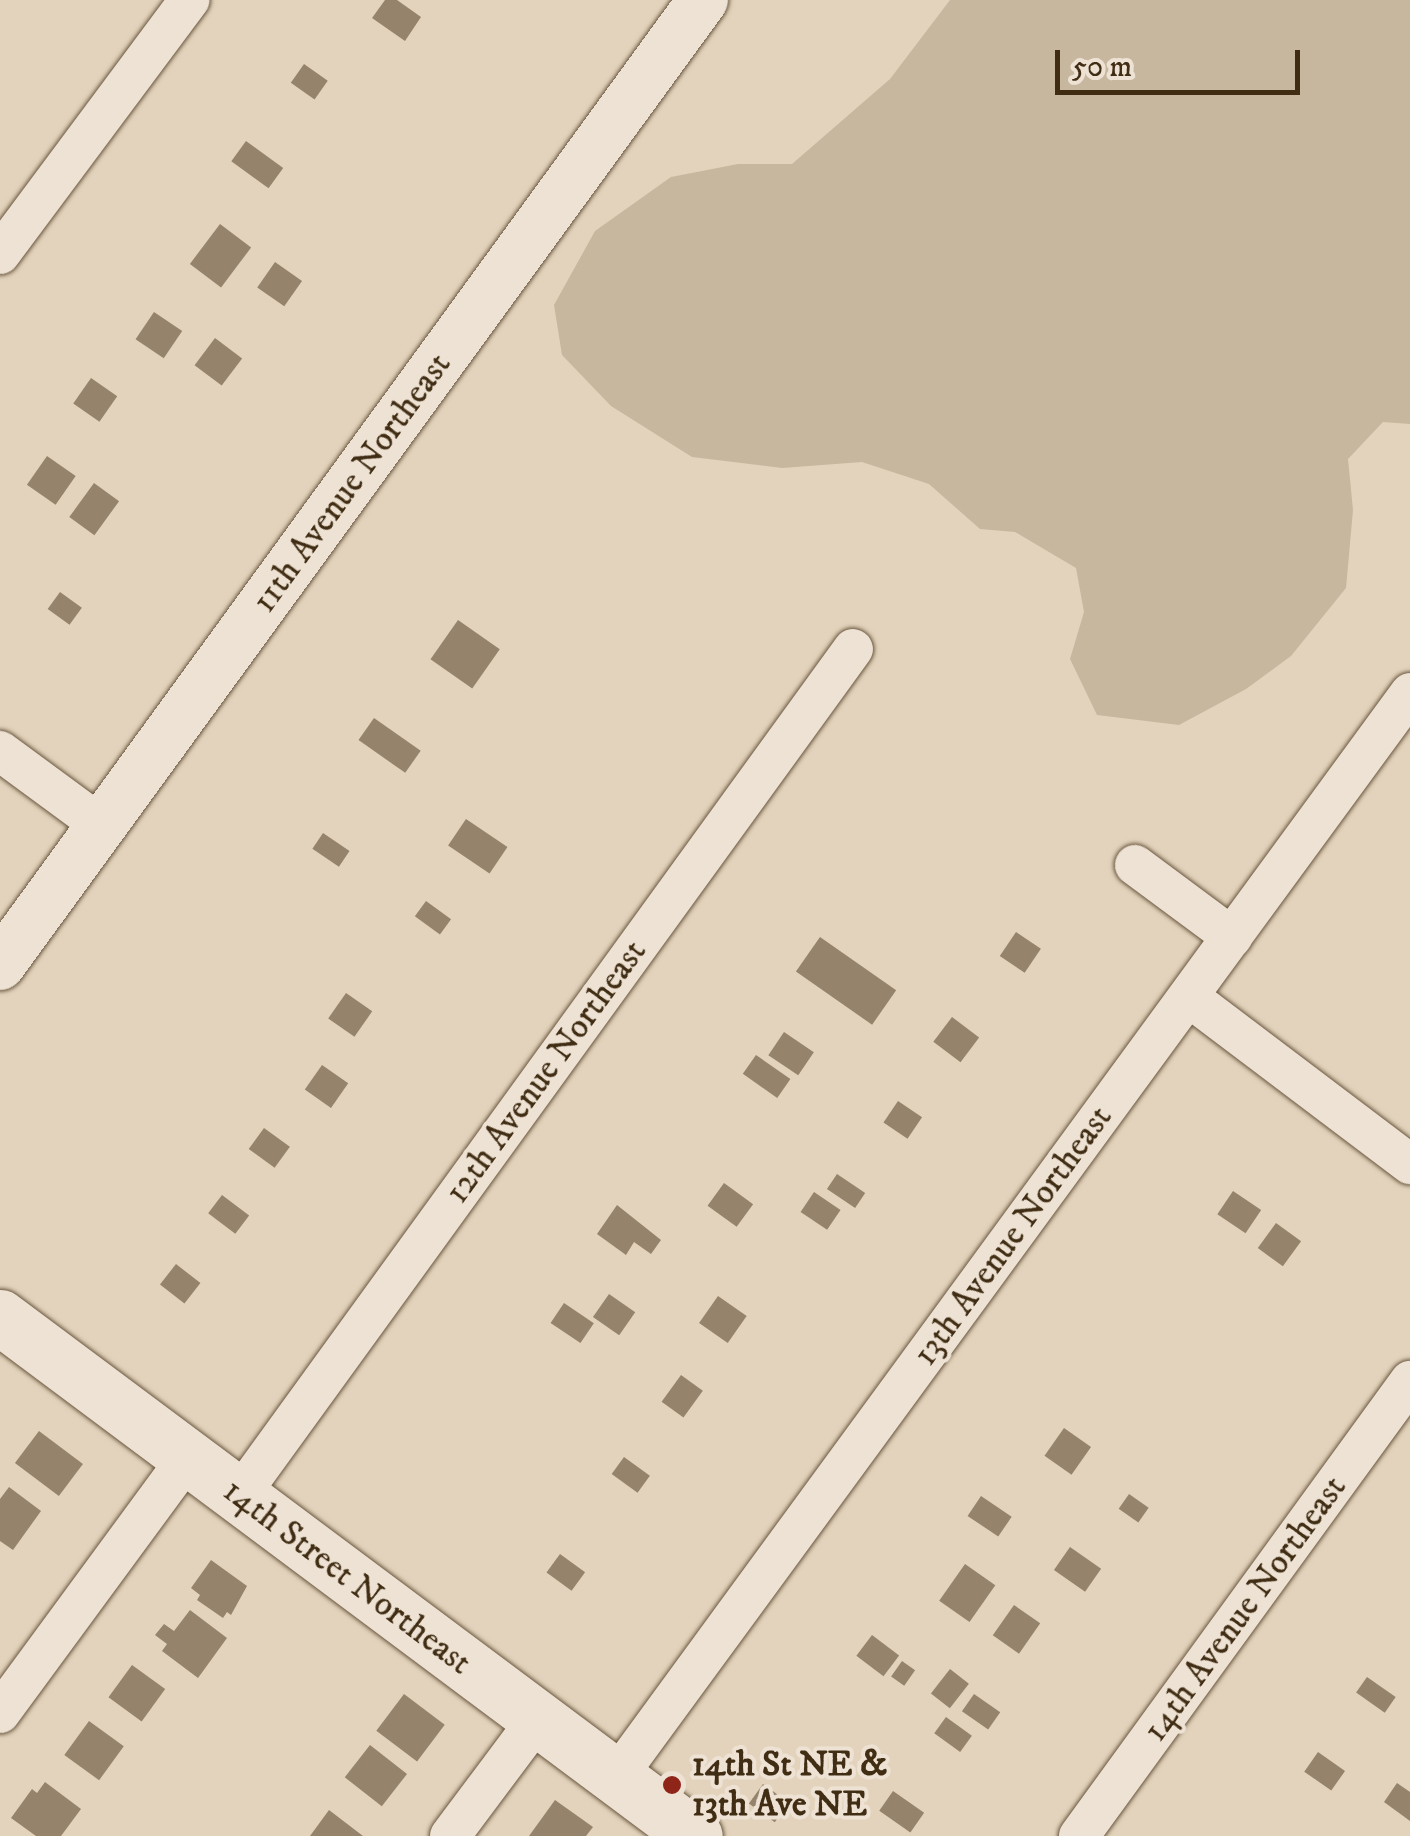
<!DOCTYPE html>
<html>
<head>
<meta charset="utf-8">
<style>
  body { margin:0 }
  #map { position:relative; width:1410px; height:1836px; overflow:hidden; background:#e3d3bc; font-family:"IM FELL DW Pica",serif }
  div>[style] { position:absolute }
  .green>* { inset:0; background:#c7b79f }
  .building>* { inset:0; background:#95836b; transform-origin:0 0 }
  .roads { filter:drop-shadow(0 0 2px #69563e) drop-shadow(0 0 2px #69563e) }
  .minor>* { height:40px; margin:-20px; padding:0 20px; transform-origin:20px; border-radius:20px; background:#ede2d3 }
  .tertiary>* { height:50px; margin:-25px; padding:0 25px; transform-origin:25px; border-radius:25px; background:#ede2d3 }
  .secondary>* { height:55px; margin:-27.5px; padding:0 27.5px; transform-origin:27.5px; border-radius:27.5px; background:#ede2d3 }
  .dots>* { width:28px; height:28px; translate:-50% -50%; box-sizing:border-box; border:5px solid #ede2d3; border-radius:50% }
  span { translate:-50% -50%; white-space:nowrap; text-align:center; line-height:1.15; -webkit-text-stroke:8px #ede2d3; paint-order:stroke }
  .street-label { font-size:35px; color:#402d14 }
  .poi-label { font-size:35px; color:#402d14; font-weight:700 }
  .left { translate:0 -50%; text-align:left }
  .scale { position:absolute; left:1055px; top:50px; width:245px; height:45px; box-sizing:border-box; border:5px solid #402d14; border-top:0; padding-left:12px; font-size:30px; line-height:35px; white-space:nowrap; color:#402d14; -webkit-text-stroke:8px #ede2d3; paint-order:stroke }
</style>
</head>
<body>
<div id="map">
  <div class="green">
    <i style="clip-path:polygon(950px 0,1410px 0,1410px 424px,1383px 422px,1348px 459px,1353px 510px,1346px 588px,1291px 656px,1246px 689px,1179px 725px,1097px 715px,1070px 659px,1084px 612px,1076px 568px,1015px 532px,980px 529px,929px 484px,862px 462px,782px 468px,692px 457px,611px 406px,562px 355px,554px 305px,595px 231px,671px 177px,738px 164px,792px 164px,890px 79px)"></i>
  </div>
  <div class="building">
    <i style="clip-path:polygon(385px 0,397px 0,421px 17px,405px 41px,372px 18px)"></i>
    <i style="left:304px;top:64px;width:29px;height:23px;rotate:35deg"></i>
    <i style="left:246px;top:141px;width:46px;height:25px;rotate:36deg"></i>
    <i style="left:220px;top:224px;width:39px;height:50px;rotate:37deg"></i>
    <i style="left:275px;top:262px;width:33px;height:31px;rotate:35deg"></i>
    <i style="left:154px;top:312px;width:34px;height:33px;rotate:34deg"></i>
    <i style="left:215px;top:338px;width:34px;height:34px;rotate:37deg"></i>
    <i style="left:91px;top:378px;width:32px;height:31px;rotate:35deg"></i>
    <i style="left:47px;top:456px;width:35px;height:35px;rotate:35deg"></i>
    <i style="left:94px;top:483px;width:31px;height:42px;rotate:36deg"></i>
    <i style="left:60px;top:592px;width:27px;height:21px;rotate:36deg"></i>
    <i style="left:458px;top:620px;width:51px;height:48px;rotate:35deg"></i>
    <i style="left:374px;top:718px;width:57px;height:27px;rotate:35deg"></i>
    <i style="left:466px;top:819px;width:50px;height:32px;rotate:34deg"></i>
    <i style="left:323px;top:833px;width:32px;height:19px;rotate:34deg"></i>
    <i style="left:426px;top:901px;width:31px;height:19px;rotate:36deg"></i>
    <i style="left:1016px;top:932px;width:30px;height:29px;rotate:34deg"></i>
    <i style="left:820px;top:937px;width:93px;height:42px;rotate:35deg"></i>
    <i style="left:346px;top:993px;width:32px;height:31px;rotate:35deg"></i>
    <i style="left:952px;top:1017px;width:34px;height:31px;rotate:37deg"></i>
    <i style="left:784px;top:1032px;width:36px;height:28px;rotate:34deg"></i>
    <i style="left:756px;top:1055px;width:42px;height:23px;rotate:35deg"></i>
    <i style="left:322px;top:1065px;width:32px;height:30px;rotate:35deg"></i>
    <i style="left:898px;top:1101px;width:29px;height:26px;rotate:34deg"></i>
    <i style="left:264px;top:1128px;width:32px;height:26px;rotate:36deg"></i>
    <i style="left:837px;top:1174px;width:34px;height:18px;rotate:34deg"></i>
    <i style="left:724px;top:1183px;width:36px;height:28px;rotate:36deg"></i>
    <i style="left:1233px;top:1191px;width:34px;height:28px;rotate:34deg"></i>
    <i style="left:814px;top:1192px;width:32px;height:24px;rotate:34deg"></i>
    <i style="left:222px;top:1195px;width:34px;height:23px;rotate:37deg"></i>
    <i style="clip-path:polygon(617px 1205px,661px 1240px,651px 1254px,634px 1242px,626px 1255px,597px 1234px)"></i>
    <i style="left:1276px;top:1223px;width:31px;height:31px;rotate:36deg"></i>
    <i style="left:176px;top:1264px;width:31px;height:26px;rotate:38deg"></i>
    <i style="left:609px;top:1294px;width:32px;height:28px;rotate:35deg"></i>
    <i style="left:718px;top:1296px;width:35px;height:33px;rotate:35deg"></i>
    <i style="left:564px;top:1303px;width:36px;height:24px;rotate:34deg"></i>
    <i style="left:681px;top:1375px;width:27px;height:33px;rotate:36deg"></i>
    <i style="left:1064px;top:1428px;width:33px;height:34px;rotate:35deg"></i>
    <i style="left:39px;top:1431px;width:55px;height:40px;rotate:37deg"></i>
    <i style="left:624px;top:1457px;width:32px;height:21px;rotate:36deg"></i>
    <i style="clip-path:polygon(9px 1487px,41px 1511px,13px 1550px,0 1541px,0 1499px)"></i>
    <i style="left:1129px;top:1494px;width:24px;height:18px;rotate:35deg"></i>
    <i style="left:981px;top:1496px;width:37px;height:24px;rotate:34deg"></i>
    <i style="left:1070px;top:1547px;width:38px;height:28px;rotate:35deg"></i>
    <i style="left:560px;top:1554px;width:31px;height:23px;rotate:36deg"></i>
    <i style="clip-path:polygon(211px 1560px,247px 1586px,231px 1615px,227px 1612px,223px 1618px,197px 1600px,200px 1595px,191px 1588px)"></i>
    <i style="left:965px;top:1564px;width:37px;height:45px;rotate:35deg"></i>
    <i style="left:1014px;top:1605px;width:32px;height:37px;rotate:35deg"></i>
    <i style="clip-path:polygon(190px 1610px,227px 1638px,198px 1678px,162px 1651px,167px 1644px,155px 1635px,164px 1624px,174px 1631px)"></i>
    <i style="left:872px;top:1635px;width:34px;height:26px;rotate:37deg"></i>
    <i style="left:902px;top:1661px;width:16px;height:19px;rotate:35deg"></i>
    <i style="left:132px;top:1665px;width:41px;height:40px;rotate:36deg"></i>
    <i style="left:950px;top:1669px;width:24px;height:31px;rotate:38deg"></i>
    <i style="left:1367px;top:1677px;width:35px;height:19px;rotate:35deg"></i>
    <i style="left:404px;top:1694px;width:51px;height:46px;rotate:37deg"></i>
    <i style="left:974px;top:1694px;width:32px;height:21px;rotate:35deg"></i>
    <i style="left:946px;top:1717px;width:32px;height:20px;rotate:36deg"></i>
    <i style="left:89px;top:1721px;width:43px;height:42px;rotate:36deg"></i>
    <i style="left:370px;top:1745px;width:47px;height:41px;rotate:38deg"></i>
    <i style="left:1318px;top:1752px;width:33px;height:24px;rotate:35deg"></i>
    <i style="clip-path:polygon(45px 1782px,81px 1809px,61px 1836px,36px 1836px,11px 1818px,32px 1789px,37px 1793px)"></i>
    <i style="clip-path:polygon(1397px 1783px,1410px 1792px,1410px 1821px,1384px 1802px)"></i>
    <i style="left:763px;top:1784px;width:32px;height:24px;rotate:36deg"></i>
    <i style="left:893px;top:1791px;width:38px;height:24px;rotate:35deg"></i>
    <i style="clip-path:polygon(555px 1800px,593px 1827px,586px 1836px,529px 1836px)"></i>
    <i style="clip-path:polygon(329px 1810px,363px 1836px,310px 1836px)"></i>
  </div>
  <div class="roads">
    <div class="minor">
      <i style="left:0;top:254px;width:317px;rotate:-53.3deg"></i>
      <i style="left:0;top:751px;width:127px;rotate:36.3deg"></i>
      <i style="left:1135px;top:865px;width:121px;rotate:36.6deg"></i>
      <i style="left:1189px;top:997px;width:277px;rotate:37.1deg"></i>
      <i style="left:239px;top:1496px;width:1046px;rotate:-54.06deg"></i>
      <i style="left:0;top:1713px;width:318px;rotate:-53.7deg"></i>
      <i style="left:615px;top:1779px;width:1346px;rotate:-53.79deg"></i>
      <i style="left:450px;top:1836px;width:144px;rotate:-53.2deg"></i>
      <i style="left:1079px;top:1836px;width:563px;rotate:-53.97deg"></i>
    </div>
    <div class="tertiary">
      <i style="left:0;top:965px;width:1194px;rotate:-53.93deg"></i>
    </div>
    <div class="secondary">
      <i style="left:0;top:1317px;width:867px;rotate:36.75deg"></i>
    </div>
  </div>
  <div class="dots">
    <i style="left:672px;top:1785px;background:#8f2418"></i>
  </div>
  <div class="street-label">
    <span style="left:352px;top:483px;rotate:-54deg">11th Avenue Northeast</span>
    <span style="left:546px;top:1072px;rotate:-54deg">12th Avenue Northeast</span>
    <span style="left:1013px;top:1236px;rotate:-54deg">13th Avenue Northeast</span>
    <span style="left:347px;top:1577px;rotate:37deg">14th Street Northeast</span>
    <span style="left:1245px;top:1609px;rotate:-54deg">14th Avenue Northeast</span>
  </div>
  <div class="poi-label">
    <span class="left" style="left:692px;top:1785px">14th St NE &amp;<br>13th Ave NE</span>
  </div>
  <div class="scale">50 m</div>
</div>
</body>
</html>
